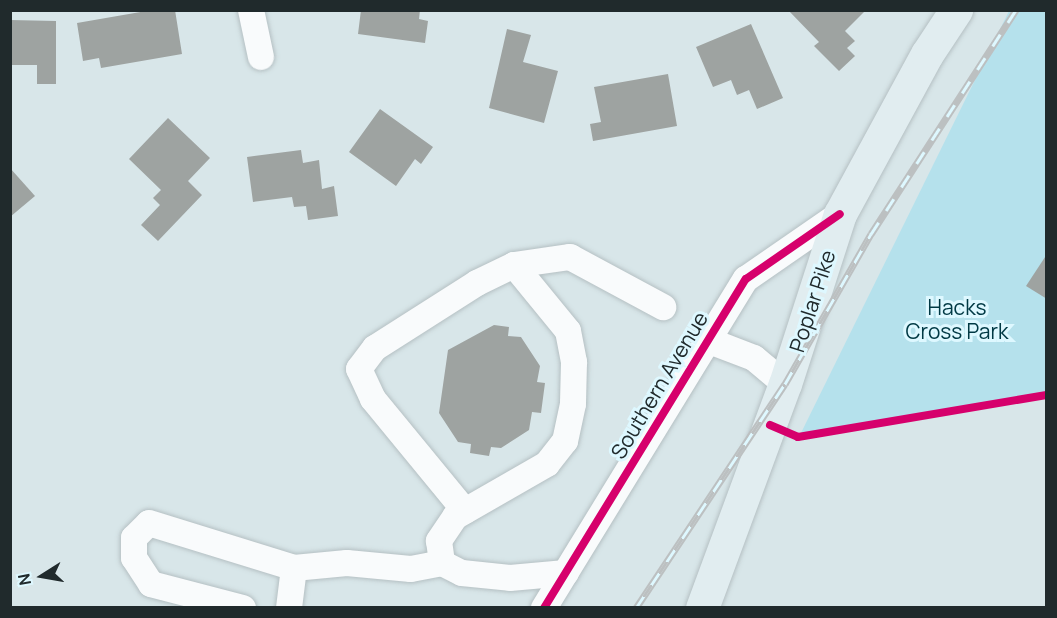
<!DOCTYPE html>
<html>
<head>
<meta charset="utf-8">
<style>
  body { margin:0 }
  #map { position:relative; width:1057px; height:618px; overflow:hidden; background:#d8e6e9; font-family:Manrope,sans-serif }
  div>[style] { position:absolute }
  .green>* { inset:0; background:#b5e1ec }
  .building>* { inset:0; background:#9ea3a1 }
  .roads { filter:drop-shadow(0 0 2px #b5c0c3) drop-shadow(0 0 2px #b5c0c3) }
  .minor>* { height:26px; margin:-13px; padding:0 13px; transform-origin:13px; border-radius:13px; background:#f9fbfc }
  .major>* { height:33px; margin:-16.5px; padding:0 16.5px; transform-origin:16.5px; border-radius:16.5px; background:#e1edf0 }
  .rail>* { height:7px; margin-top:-3.5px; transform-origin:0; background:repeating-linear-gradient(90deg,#def8ff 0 14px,#bcc0c1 0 28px); box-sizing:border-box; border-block:2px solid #bcc0c1 }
  .cycleway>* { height:8px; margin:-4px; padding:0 4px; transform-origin:4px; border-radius:4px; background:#d6006c }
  span { translate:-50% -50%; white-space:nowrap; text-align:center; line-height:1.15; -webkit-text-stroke:6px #def8ff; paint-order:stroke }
  .street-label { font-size:21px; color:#202a2c }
  .park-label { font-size:21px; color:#003944 }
  .frame { position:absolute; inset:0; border:12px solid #202a2c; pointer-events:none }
  .north { position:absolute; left:12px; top:546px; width:60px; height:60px; -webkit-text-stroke:4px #def8ff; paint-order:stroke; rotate:259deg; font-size:16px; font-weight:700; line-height:24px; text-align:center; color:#202a2c }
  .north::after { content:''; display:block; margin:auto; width:21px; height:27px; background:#202a2c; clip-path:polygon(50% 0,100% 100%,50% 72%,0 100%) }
</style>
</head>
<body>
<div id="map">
  <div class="green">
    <i style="clip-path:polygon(1009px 11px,1046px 11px,1046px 396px,799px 437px)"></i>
  </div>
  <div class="building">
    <i style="clip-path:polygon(152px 10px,175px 10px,182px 54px,101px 68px,99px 58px,83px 61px,77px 23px)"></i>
    <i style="clip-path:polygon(361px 10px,420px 10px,419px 19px,428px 21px,425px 43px,358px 34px)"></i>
    <i style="clip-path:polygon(788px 10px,866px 10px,845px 31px,855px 41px,847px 48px,855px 56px,839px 71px,814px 46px,819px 42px)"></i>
    <i style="clip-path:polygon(10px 20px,56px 21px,56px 84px,37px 84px,37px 65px,10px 65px)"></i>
    <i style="clip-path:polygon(751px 24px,783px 98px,757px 109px,749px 90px,737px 95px,731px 80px,713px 87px,696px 47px)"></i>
    <i style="clip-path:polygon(507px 29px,531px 35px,523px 62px,558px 71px,544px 123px,489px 108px)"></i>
    <i style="clip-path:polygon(668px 74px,677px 126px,593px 141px,590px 124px,601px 122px,594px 87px)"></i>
    <i style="clip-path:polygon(380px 109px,433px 147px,421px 164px,415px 159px,396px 186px,349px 152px)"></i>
    <i style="clip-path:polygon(168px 118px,210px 158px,188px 181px,202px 195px,158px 241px,141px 225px,160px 205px,153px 198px,161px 190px,129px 159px)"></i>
    <i style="clip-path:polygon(301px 150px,303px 163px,319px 160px,322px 189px,334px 186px,338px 216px,308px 220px,306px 206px,294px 207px,292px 197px,253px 202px,247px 157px)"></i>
    <i style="clip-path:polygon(10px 168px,35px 196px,10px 217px)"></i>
    <i style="clip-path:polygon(1047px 254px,1047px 299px,1026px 286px)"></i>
    <i style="clip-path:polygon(494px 325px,509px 327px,508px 336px,521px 337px,540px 366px,537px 382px,545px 383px,541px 413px,532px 412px,529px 430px,501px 448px,491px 447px,489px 456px,470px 453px,471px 444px,458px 442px,439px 413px,448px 350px)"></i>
  </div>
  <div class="roads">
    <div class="minor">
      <i style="left:251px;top:10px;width:48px;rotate:78deg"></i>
      <i style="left:514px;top:265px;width:57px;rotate:-8.1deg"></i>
      <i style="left:570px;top:257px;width:106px;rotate:28.3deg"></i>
      <i style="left:707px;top:340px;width:50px;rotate:21deg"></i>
      <i style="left:754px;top:358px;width:40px;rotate:40deg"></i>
      <i style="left:465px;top:511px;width:145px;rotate:-129.4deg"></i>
      <i style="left:373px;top:399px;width:33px;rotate:-115deg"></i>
      <i style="left:359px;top:369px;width:26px;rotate:-53deg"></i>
      <i style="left:375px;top:348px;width:121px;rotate:-32.5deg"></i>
      <i style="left:477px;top:283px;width:41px;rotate:-25.9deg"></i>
      <i style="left:514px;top:265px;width:85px;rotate:50.7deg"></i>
      <i style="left:568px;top:331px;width:32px;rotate:79deg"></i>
      <i style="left:574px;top:362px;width:42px;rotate:91.4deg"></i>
      <i style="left:573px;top:404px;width:38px;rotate:102deg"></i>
      <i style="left:565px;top:441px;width:29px;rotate:128deg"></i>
      <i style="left:547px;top:464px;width:106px;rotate:150.1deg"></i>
      <i style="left:455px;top:517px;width:29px;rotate:124deg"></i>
      <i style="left:439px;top:541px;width:22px;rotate:82deg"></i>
      <i style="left:442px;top:563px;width:22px;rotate:27deg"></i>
      <i style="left:462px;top:573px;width:48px;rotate:5.9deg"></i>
      <i style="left:510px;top:578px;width:56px;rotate:-5.1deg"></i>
      <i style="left:243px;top:608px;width:95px;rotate:-165.4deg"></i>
      <i style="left:151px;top:584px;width:31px;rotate:-123deg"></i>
      <i style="left:134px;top:558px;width:20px;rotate:-90deg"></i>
      <i style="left:134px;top:538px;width:21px;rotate:-45deg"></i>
      <i style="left:149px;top:523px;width:152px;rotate:17.2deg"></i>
      <i style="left:294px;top:568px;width:53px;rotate:-5.4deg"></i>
      <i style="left:347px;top:563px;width:64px;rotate:5.4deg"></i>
      <i style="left:411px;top:569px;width:32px;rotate:-11deg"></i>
      <i style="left:289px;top:608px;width:40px;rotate:-82.9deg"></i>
      <i style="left:544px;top:608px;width:386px;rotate:-58.5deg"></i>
      <i style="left:746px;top:279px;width:114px;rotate:-34.7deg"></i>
    </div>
    <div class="major">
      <i style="left:702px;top:608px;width:239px;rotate:-69.7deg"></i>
      <i style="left:785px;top:384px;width:179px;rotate:-72.1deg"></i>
      <i style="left:840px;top:214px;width:182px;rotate:-61.5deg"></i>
      <i style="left:927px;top:54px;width:53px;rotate:-56.6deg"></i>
    </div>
  </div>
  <div class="rail">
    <i style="left:636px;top:608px;width:269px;rotate:-56.4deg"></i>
    <i style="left:785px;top:384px;width:173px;rotate:-60.2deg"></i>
    <i style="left:871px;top:234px;width:267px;rotate:-57.1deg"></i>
  </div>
  <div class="cycleway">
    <i style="left:770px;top:425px;width:30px;rotate:23deg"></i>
    <i style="left:798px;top:437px;width:252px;rotate:-9.6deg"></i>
    <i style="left:544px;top:608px;width:386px;rotate:-58.5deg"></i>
    <i style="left:746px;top:279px;width:114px;rotate:-34.7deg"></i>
  </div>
  <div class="street-label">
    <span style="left:812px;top:301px;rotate:-72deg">Poplar Pike</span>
    <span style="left:659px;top:385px;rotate:-59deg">Southern Avenue</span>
  </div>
  <div class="park-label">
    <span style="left:957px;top:319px">Hacks<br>Cross Park</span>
  </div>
  <div class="frame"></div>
  <div class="north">N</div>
</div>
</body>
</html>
